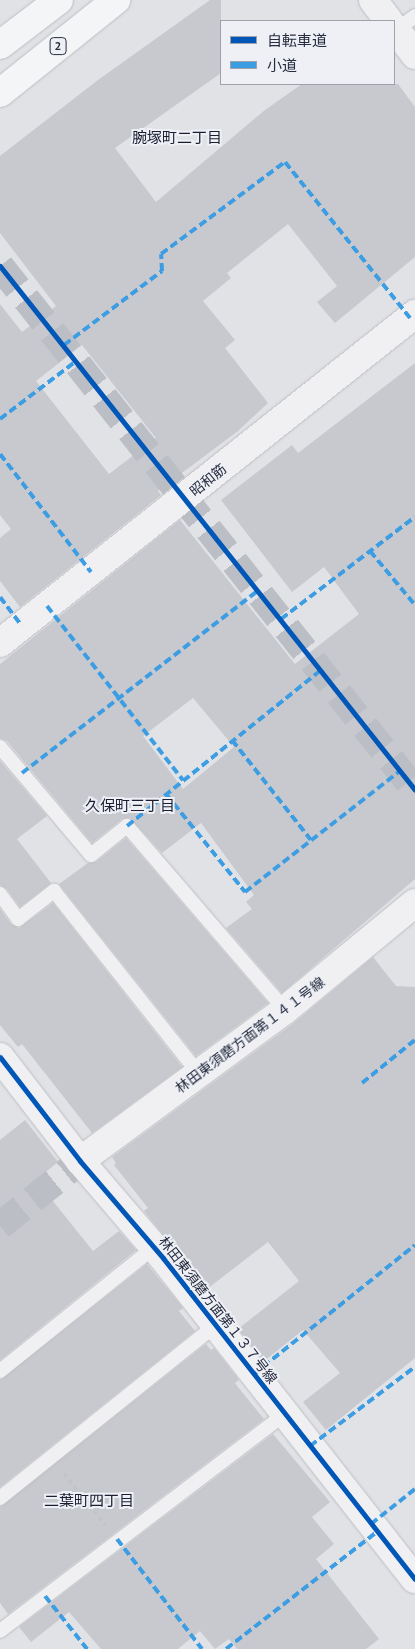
<!DOCTYPE html>
<html>
<head>
<meta charset="utf-8">
<style>
  body { margin:0 }
  #map { position:relative; width:415px; height:1649px; overflow:hidden; background:#e0e2e6; font-family:"PT Sans","Noto Sans JP",sans-serif }
  div>[style] { position:absolute }
  .building>* { inset:0; background:#c7c9ce }
  .street-tunnel>* { height:28px; margin-top:-14px; transform-origin:0; background:repeating-linear-gradient(90deg,#bbbec5 0 28px,transparent 0 42px) }
  .path>* { height:3px; margin-top:-1.5px; transform-origin:0; background:repeating-linear-gradient(90deg,#c2c3c9 0 4px,transparent 0 8px) }
  .roads { filter:drop-shadow(0 0 1px #bdbfc3) drop-shadow(0 0 1px #bdbfc3) }
  .lane>* { height:14px; margin:-7px; padding:0 7px; transform-origin:7px; border-radius:7px; background:#f0f0f2 }
  .street>* { height:28px; margin:-14px; padding:0 14px; transform-origin:14px; border-radius:14px; background:#f0f0f2 }
  .highway>* { height:28px; margin:-14px; padding:0 14px; transform-origin:14px; border-radius:14px; background:#f4f5f6 }
  .quiet>* { height:4px; margin-top:-2px; transform-origin:0; background:repeating-linear-gradient(90deg,#3d9de3 0 8px,transparent 0 12px) }
  .cycleway>* { height:5px; margin:-2.5px; padding:0 2.5px; transform-origin:2.5px; border-radius:2.5px; background:#0057b8 }
  span { translate:-50% -50%; white-space:nowrap; text-align:center; line-height:1.15; -webkit-text-stroke:4px #eef0f6; paint-order:stroke }
  .shield-label span { padding:1px 4px; background:#eef0f6; border:1px solid; border-radius:4px; -webkit-text-stroke-width:0 }
  .shield-label { font-size:12px; color:#272d3f; font-weight:700 }
  .street-label { font-size:14px; color:#272d3f }
  .neighbourhood-label { font-size:15px; color:#1a1e30 }
  .legend { position:absolute; left:220px; top:20px; width:175px; height:65px; box-sizing:border-box; background:#eef0f6; border:1px solid #9ea2ad; margin:0; padding:6px 9px; list-style:none; font-size:15px; color:#272d3f }
  .legend li { display:flex; align-items:center; gap:10px; height:25px }
  .legend b { width:25px; border:1px solid #9ea2ad }
</style>
</head>
<body>
<div id="map">
  <div class="building">
    <i style="clip-path:polygon(evenodd,210px 0,221px 0,221px 73px,115px 148px,156px 202px,265px 110px,302px 84px,398px 84px,415px 107px,415px 257px,335px 323px,317px 302px,337px 286px,288px 224px,227px 273px,231px 278px,203px 301px,235px 340px,225px 348px,268px 403px,238px 431px,158px 491px,161px 495px,20px 607px,0 581px,0 538px,11px 529px,0 515px,0 304px,22px 332px,56px 306px,0 233px,0 156px,98px 80px,210px 0,82px 345px,156px 438px,109px 474px,36px 381px,82px 345px)"></i>
    <i style="clip-path:polygon(evenodd,415px 363px,415px 879px,282px 993px,226px 928px,252px 909px,246px 902px,254px 895px,201px 823px,162px 853px,130px 818px,122px 819px,92px 843px,7px 741px,0 738px,0 664px,180px 520px,295px 664px,359px 614px,324px 567px,292px 592px,221px 500px,292px 445px,298px 453px,415px 363px,193px 698px,234px 747px,183px 789px,143px 736px,193px 698px)"></i>
    <i style="clip-path:polygon(0 761px,47px 816px,17px 839px,51px 883px,20px 907px,7px 889px,0 885px)"></i>
    <i style="clip-path:polygon(126px 838px,268px 1003px,196px 1056px,59px 884px,88px 863px,96px 862px)"></i>
    <i style="clip-path:polygon(53px 903px,182px 1067px,92px 1133px,22px 1044px,18px 1047px,0 1025px,0 909px,11px 924px,19px 928px)"></i>
    <i style="clip-path:polygon(373px 957px,396px 986px,415px 987px,415px 1358px,326px 1430px,303px 1402px,340px 1373px,303px 1330px,264px 1361px,238px 1329px,299px 1281px,268px 1242px,207px 1289px,144px 1211px,148px 1208px,114px 1165px,116px 1163px,112px 1157px,294px 1023px)"></i>
    <i style="clip-path:polygon(25px 1120px,58px 1162px,36px 1180px,93px 1251px,119px 1231px,136px 1250px,0 1360px,0 1140px)"></i>
    <i style="clip-path:polygon(147px 1264px,183px 1308px,179px 1311px,195px 1331px,0 1487px,0 1380px)"></i>
    <i style="clip-path:polygon(206px 1344px,211px 1350px,214px 1348px,239px 1380px,235px 1383px,238px 1387px,264px 1419px,8px 1614px,0 1603px,0 1507px)"></i>
    <i style="clip-path:polygon(273px 1434px,330px 1502px,312px 1517px,334px 1544px,316px 1559px,379px 1639px,366px 1649px,237px 1649px,229px 1639px,215px 1649px,200px 1631px,178px 1649px,101px 1649px,69px 1612px,31px 1642px,19px 1627px)"></i>
  </div>
  <div class="street-tunnel">
    <i style="left:0;top:266px;width:668px;rotate:51.62deg"></i>
    <i style="left:0;top:1226px;width:103px;rotate:-39.1deg"></i>
  </div>
  <div class="path">
    <i style="left:64px;top:1473px;width:66px;rotate:51.7deg"></i>
  </div>
  <div class="roads">
    <div class="lane">
      <i style="left:396px;top:30px;width:24px;rotate:-36deg"></i>
      <i style="left:0;top:747px;width:141px;rotate:49.9deg"></i>
      <i style="left:91px;top:855px;width:46px;rotate:-38.9deg"></i>
      <i style="left:127px;top:826px;width:243px;rotate:49.3deg"></i>
      <i style="left:0;top:894px;width:31px;rotate:54deg"></i>
      <i style="left:18px;top:919px;width:46px;rotate:-37.9deg"></i>
      <i style="left:54px;top:891px;width:233px;rotate:51.6deg"></i>
      <i style="left:0;top:1371px;width:198px;rotate:-38.8deg"></i>
      <i style="left:0;top:1498px;width:277px;rotate:-38.7deg"></i>
      <i style="left:0;top:1631px;width:358px;rotate:-37.3deg"></i>
    </div>
    <div class="street">
      <i style="left:373px;top:0;width:26px;rotate:53deg"></i>
      <i style="left:394px;top:27px;width:35px;rotate:53deg"></i>
      <i style="left:0;top:643px;width:530px;rotate:-38.41deg"></i>
      <i style="left:0;top:1057px;width:131px;rotate:52.4deg"></i>
      <i style="left:80px;top:1161px;width:128px;rotate:49.4deg"></i>
      <i style="left:163px;top:1258px;width:408px;rotate:51.9deg"></i>
      <i style="left:80px;top:1161px;width:255px;rotate:-36.4deg"></i>
      <i style="left:285px;top:1010px;width:168px;rotate:-39.5deg"></i>
    </div>
    <div class="highway">
      <i style="left:0;top:45px;width:74px;rotate:-37.3deg"></i>
      <i style="left:0;top:93px;width:149px;rotate:-38.7deg"></i>
    </div>
  </div>
  <div class="quiet">
    <i style="left:64px;top:345px;width:123px;rotate:-37.1deg"></i>
    <i style="left:162px;top:271px;width:17px;rotate:-93deg"></i>
    <i style="left:161px;top:254px;width:154px;rotate:-36.6deg"></i>
    <i style="left:285px;top:162px;width:200px;rotate:51.3deg"></i>
    <i style="left:0;top:419px;width:96px;rotate:-37.3deg"></i>
    <i style="left:0;top:454px;width:149px;rotate:52.4deg"></i>
    <i style="left:370px;top:551px;width:70px;rotate:50.2deg"></i>
    <i style="left:0;top:597px;width:36px;rotate:53deg"></i>
    <i style="left:47px;top:606px;width:221px;rotate:52deg"></i>
    <i style="left:281px;top:619px;width:168px;rotate:-37.3deg"></i>
    <i style="left:232px;top:740px;width:127px;rotate:51.7deg"></i>
    <i style="left:22px;top:773px;width:299px;rotate:-37.7deg"></i>
    <i style="left:166px;top:794px;width:126px;rotate:51.1deg"></i>
    <i style="left:245px;top:892px;width:197px;rotate:-38deg"></i>
    <i style="left:127px;top:826px;width:249px;rotate:-38.8deg"></i>
    <i style="left:362px;top:1083px;width:68px;rotate:-39.1deg"></i>
    <i style="left:254px;top:1374px;width:206px;rotate:-38.7deg"></i>
    <i style="left:310px;top:1446px;width:131px;rotate:-37deg"></i>
    <i style="left:371px;top:1524px;width:56px;rotate:-38.5deg"></i>
    <i style="left:117px;top:1539px;width:139px;rotate:52.3deg"></i>
    <i style="left:45px;top:1596px;width:68px;rotate:51.6deg"></i>
    <i style="left:226px;top:1649px;width:191px;rotate:-37.8deg"></i>
  </div>
  <div class="cycleway">
    <i style="left:0;top:266px;width:668px;rotate:51.62deg"></i>
    <i style="left:0;top:1057px;width:131px;rotate:52.4deg"></i>
    <i style="left:80px;top:1161px;width:128px;rotate:49.4deg"></i>
    <i style="left:163px;top:1258px;width:408px;rotate:51.9deg"></i>
  </div>
  <div class="shield-label">
    <span style="left:58px;top:46px">2</span>
  </div>
  <div class="street-label">
    <span style="left:208px;top:480px;rotate:-39deg">昭和筋</span>
    <span style="left:250px;top:1035px;rotate:-37deg">林田東須磨方面第１４１号線</span>
    <span style="left:218px;top:1310px;rotate:52deg">林田東須磨方面第１３７号線</span>
  </div>
  <div class="neighbourhood-label">
    <span style="left:177px;top:138px">腕塚町二丁目</span>
    <span style="left:130px;top:806px">久保町三丁目</span>
    <span style="left:89px;top:1501px">二葉町四丁目</span>
  </div>
  <ul class="legend">
  <li><b style="height:6px;background:#0057b8"></b>自転車道</li>
  <li><b style="height:6px;background:#3d9de3"></b>小道</li>
  </ul>
</div>
</body>
</html>
